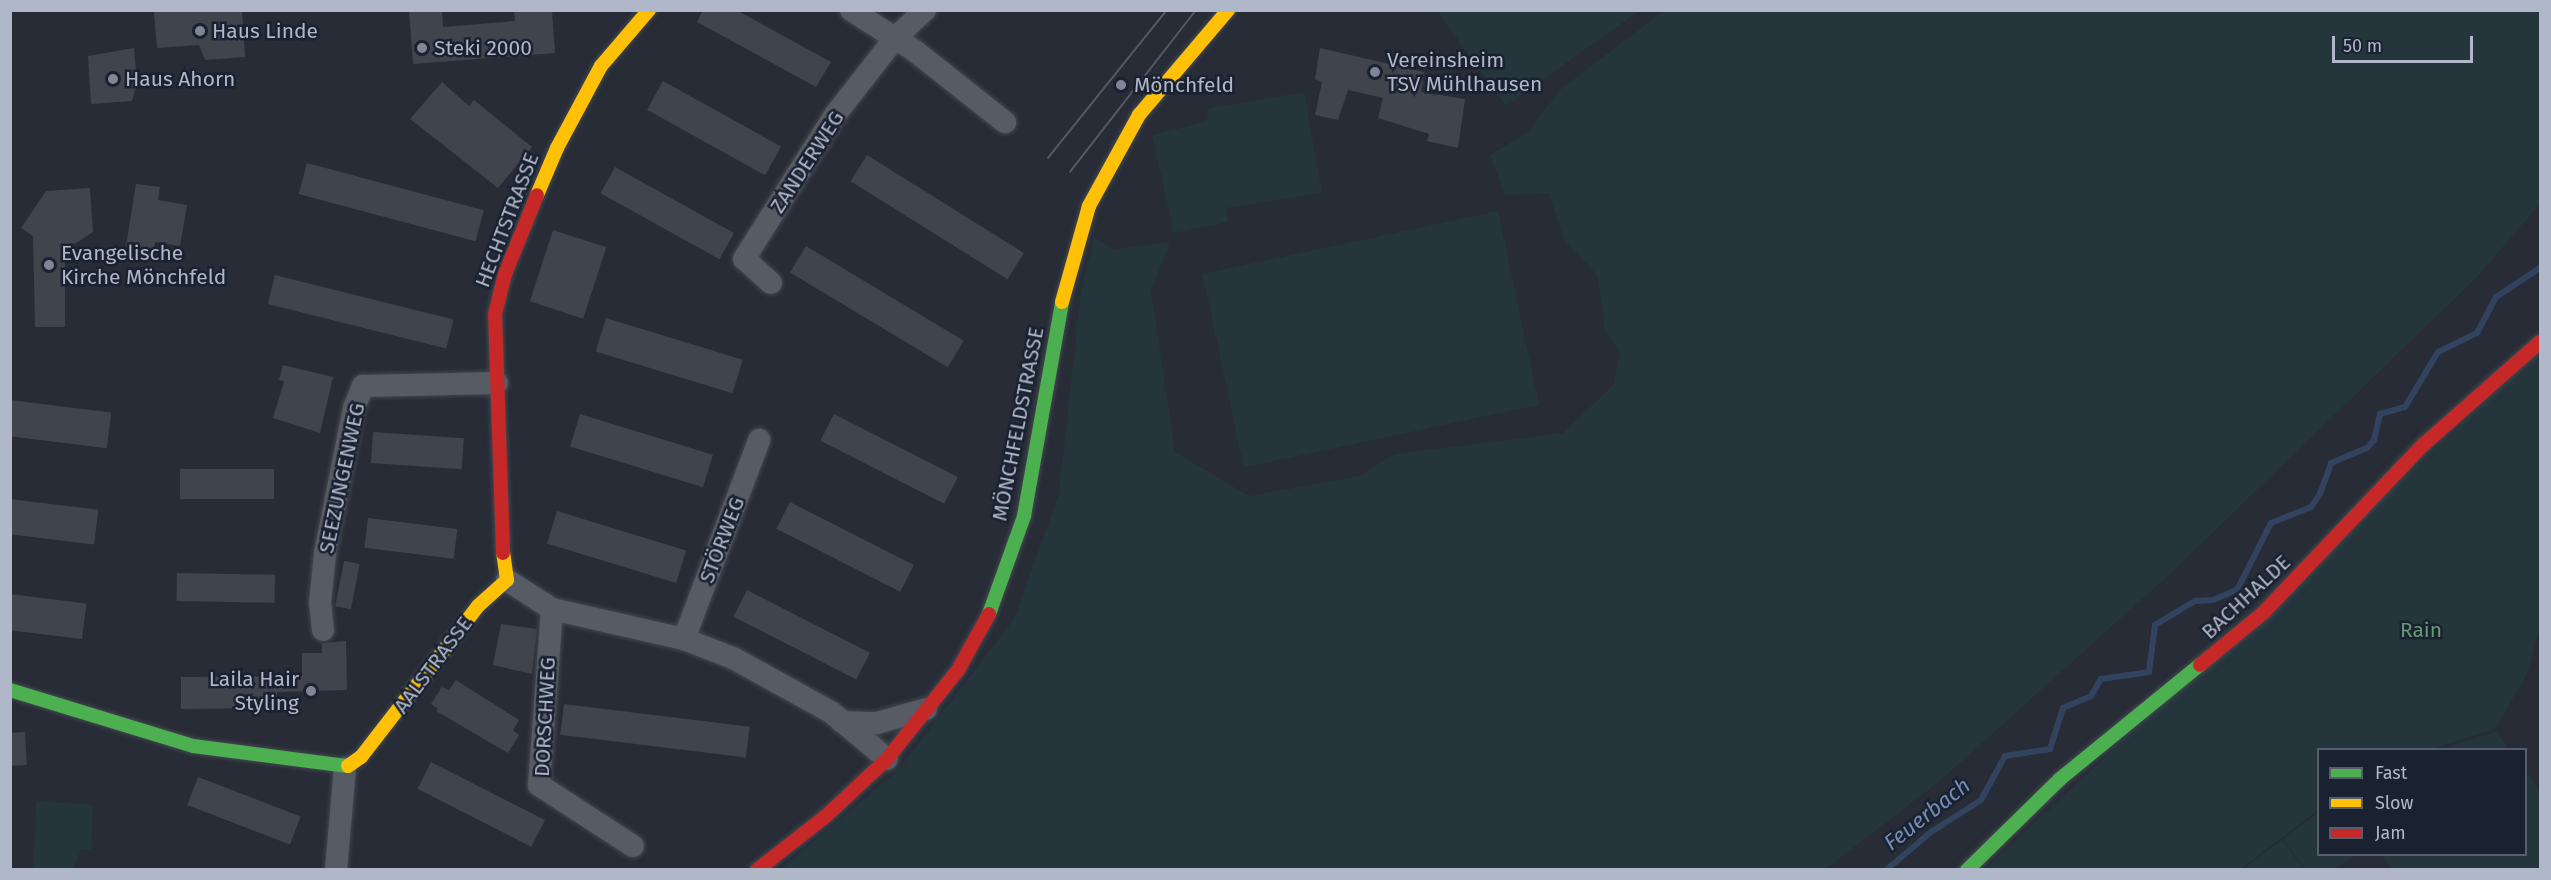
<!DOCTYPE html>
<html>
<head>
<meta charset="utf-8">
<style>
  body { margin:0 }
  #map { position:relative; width:2551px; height:880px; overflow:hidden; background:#272c36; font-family:"Fira Sans",sans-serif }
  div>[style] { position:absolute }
  .green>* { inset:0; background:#24363c; transform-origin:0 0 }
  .stream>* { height:6px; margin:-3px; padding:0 3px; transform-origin:3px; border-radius:3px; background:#324360 }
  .building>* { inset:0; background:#40444c; transform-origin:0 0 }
  .roads { filter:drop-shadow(0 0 2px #43474f) drop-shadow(0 0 2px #43474f) }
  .street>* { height:22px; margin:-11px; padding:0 11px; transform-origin:11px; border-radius:11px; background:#575b64 }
  .fast>* { height:14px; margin:-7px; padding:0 7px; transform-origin:7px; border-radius:7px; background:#4caf50 }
  .slow>* { height:14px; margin:-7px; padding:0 7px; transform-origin:7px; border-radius:7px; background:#ffc107 }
  .jam>* { height:14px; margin:-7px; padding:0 7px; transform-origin:7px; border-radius:7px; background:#c62828 }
  .tram>* { height:1.5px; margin:-0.75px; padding:0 0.75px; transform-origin:0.75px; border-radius:0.75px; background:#555a62 }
  .dots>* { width:16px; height:16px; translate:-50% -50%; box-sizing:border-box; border:3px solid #1a2231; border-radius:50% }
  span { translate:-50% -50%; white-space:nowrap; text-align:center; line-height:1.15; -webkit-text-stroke:5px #1a2231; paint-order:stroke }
  .poi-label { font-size:21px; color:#b0b7c8 }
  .left { translate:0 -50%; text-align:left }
  .right { translate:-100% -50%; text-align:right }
  .street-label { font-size:21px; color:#b0b7c8 }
  .park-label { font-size:21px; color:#659a75 }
  .water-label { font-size:22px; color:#758cb2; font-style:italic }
  .frame { position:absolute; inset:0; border:12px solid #b0b7c8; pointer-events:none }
  .legend { position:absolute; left:2317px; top:748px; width:210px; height:108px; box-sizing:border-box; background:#1a2231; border:2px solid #565e6d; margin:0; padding:8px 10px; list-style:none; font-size:18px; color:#b0b7c8 }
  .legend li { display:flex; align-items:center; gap:12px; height:30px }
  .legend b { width:30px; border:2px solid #565e6d }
  .scale { position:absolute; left:2332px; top:36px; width:141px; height:27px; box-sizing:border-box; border:3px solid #b0b7c8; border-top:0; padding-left:8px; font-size:18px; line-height:21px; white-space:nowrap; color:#b0b7c8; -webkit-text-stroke:4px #1a2231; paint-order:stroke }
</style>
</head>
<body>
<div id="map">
  <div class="green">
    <i style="clip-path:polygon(1437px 11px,1639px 11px,1506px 106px)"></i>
    <i style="clip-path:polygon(1664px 11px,2540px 11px,2540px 204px,2477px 277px,2172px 572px,1941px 780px,1826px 869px,779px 870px,897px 771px,1014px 619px,1059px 494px,1081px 291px,1094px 237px,1113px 249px,1170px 242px,1151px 291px,1175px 452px,1249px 496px,1359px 476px,1395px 454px,1563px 433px,1613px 385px,1620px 352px,1605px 331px,1598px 276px,1564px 240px,1549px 194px,1505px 195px,1490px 155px,1528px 132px,1561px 89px)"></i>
    <i style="clip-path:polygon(1304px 92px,1322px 193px,1226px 208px,1228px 222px,1174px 233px,1152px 135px,1206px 122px,1209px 108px)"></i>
    <i style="left:1498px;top:211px;width:198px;height:302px;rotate:78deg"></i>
    <i style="clip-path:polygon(2540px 351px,2540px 630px,2526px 676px,2495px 729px,2432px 749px,2318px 750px,2318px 810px,2241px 869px,1984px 870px)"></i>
    <i style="clip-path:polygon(2496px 732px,2509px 749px,2441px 749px)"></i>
    <i style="clip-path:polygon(2526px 772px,2540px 792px,2540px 869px,2392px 869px,2382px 855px,2526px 854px)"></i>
    <i style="clip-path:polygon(36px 801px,93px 805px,91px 850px,81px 850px,73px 869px,33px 869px)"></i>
    <i style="clip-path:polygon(2318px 813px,2318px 854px,2356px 855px,2334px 869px,2305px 869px,2283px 839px)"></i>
    <i style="clip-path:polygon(2282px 840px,2304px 869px,2244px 869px,2257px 858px)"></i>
  </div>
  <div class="stream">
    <i style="left:1886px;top:870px;width:59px;rotate:-40.2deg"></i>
    <i style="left:1931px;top:832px;width:59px;rotate:-32.6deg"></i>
    <i style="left:1981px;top:800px;width:50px;rotate:-61.4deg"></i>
    <i style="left:2005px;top:756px;width:46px;rotate:-8.8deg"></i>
    <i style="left:2050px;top:749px;width:43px;rotate:-72.4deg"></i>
    <i style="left:2063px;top:708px;width:30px;rotate:-23deg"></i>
    <i style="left:2091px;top:696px;width:20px;rotate:-60deg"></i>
    <i style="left:2101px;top:679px;width:49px;rotate:-8.3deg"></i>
    <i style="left:2149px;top:672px;width:47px;rotate:-82.7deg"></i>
    <i style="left:2155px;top:625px;width:47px;rotate:-31deg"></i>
    <i style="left:2195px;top:601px;width:18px;rotate:-3deg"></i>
    <i style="left:2213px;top:600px;width:26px;rotate:-23deg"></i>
    <i style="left:2237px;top:590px;width:75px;rotate:-63.1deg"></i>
    <i style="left:2271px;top:523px;width:43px;rotate:-21.8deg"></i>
    <i style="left:2311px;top:507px;width:16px;rotate:-55deg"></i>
    <i style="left:2320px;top:494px;width:33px;rotate:-70deg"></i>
    <i style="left:2331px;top:463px;width:39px;rotate:-23deg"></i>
    <i style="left:2367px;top:448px;width:11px;rotate:-49deg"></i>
    <i style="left:2374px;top:440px;width:27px;rotate:-77deg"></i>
    <i style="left:2380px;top:414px;width:26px;rotate:-16deg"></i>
    <i style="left:2405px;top:407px;width:64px;rotate:-59deg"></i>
    <i style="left:2438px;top:352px;width:43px;rotate:-26deg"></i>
    <i style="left:2477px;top:333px;width:41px;rotate:-62.2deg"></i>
    <i style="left:2496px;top:297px;width:53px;rotate:-33.4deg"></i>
  </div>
  <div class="building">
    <i style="clip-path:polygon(242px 10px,245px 57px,205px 60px,199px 45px,157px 48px,154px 12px)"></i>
    <i style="clip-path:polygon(409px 10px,442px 10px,443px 27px,515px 21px,514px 10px,552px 10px,555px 53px,413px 64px)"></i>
    <i style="clip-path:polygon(703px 10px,736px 10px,831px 62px,816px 87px,697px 22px)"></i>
    <i style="clip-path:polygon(134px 48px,137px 83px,132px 101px,91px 104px,88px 56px)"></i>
    <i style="clip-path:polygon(1320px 48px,1424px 72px,1421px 92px,1465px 99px,1458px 148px,1427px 141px,1429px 134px,1378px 118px,1383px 98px,1348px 90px,1338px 120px,1315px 115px,1322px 82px,1315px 79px)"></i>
    <i style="left:663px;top:81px;width:135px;height:33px;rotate:29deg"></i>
    <i style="clip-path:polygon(442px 82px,469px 106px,474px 100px,532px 147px,498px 188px,410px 119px)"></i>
    <i style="left:867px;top:155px;width:185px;height:31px;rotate:32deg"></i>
    <i style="left:307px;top:163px;width:183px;height:32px;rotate:15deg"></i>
    <i style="left:615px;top:167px;width:136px;height:30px;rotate:29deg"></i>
    <i style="clip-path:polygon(136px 184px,160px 187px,158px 200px,187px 205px,180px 246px,155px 242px,154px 250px,126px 246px)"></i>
    <i style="clip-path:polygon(90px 188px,93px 232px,65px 250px,65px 327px,35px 327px,33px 236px,21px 228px,46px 191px)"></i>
    <i style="left:553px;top:230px;width:56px;height:75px;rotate:18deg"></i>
    <i style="left:806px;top:246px;width:184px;height:31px;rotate:31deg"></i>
    <i style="left:275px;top:275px;width:184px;height:30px;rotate:14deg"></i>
    <i style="left:606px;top:318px;width:143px;height:35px;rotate:17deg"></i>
    <i style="clip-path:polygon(283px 365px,333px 377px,320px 433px,273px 418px,284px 381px,279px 380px)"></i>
    <i style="left:10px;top:400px;width:102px;height:36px;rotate:7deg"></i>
    <i style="left:580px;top:414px;width:139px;height:34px;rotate:17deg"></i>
    <i style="left:834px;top:414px;width:139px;height:30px;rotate:27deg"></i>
    <i style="left:373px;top:432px;width:91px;height:31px;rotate:4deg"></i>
    <i style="left:274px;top:469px;width:30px;height:94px;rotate:90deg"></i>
    <i style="left:10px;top:499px;width:89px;height:35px;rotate:7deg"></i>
    <i style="left:790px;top:502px;width:139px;height:30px;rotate:27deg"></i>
    <i style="left:557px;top:511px;width:135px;height:34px;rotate:17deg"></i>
    <i style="left:368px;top:518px;width:90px;height:30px;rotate:7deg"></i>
    <i style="left:344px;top:561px;width:16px;height:46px;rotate:11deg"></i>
    <i style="left:177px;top:573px;width:98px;height:28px;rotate:1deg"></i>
    <i style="left:747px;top:590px;width:138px;height:30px;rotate:27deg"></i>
    <i style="left:10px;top:594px;width:77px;height:36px;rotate:7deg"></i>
    <i style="clip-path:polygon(501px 624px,537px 629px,532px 674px,493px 665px)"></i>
    <i style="clip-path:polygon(346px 641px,347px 690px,277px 692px,277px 708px,181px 709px,181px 677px,302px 676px,302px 653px,322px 653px,322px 643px)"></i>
    <i style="clip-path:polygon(456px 680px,519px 720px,513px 730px,519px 735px,508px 753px,436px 711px,438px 709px,431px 704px,442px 687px,449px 690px)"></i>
    <i style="left:564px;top:704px;width:187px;height:31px;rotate:7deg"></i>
    <i style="left:25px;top:732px;width:33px;height:15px;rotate:87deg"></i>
    <i style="left:431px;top:762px;width:128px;height:30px;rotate:27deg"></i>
    <i style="left:198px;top:777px;width:110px;height:30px;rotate:21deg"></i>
  </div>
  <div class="roads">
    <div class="street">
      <i style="left:851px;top:10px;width:76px;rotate:32.6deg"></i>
      <i style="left:915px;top:51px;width:115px;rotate:38.3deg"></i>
      <i style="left:771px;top:283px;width:36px;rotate:-138deg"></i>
      <i style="left:744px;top:259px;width:170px;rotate:-57.7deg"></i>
      <i style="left:835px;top:115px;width:98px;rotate:-52.1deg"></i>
      <i style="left:895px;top:38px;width:41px;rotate:-43deg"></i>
      <i style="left:507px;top:580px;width:54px;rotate:32.8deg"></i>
      <i style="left:552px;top:609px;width:135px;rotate:12.8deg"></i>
      <i style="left:684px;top:639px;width:53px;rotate:21.2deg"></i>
      <i style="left:733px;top:658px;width:112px;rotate:28.9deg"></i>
      <i style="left:831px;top:712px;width:73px;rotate:40deg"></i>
      <i style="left:552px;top:609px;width:176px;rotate:94.2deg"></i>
      <i style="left:539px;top:785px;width:112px;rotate:33deg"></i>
      <i style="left:323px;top:630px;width:27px;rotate:-96deg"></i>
      <i style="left:320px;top:603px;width:50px;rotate:-84.3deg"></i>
      <i style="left:325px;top:553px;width:148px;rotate:-78.7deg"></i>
      <i style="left:354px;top:408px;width:24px;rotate:-68deg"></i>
      <i style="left:363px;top:386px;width:134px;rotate:-1.3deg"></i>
      <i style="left:684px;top:639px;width:213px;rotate:-69.3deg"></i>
      <i style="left:842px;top:722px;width:35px;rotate:2deg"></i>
      <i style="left:877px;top:723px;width:51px;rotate:-15.9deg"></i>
      <i style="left:336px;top:870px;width:102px;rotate:-85deg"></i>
    </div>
    <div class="fast">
      <i style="left:989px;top:614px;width:104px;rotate:-70.3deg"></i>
      <i style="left:1024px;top:516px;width:217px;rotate:-79.9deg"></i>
      <i style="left:10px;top:690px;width:191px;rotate:17deg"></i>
      <i style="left:193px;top:746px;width:156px;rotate:7.4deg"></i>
      <i style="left:1967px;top:870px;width:130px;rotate:-44.4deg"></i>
      <i style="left:2060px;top:779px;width:181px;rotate:-39.2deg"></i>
    </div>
    <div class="slow">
      <i style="left:537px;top:195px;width:51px;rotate:-66.9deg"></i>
      <i style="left:557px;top:148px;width:93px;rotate:-61.8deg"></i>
      <i style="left:601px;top:66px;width:74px;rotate:-49.4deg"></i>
      <i style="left:1062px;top:302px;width:100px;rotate:-74.3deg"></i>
      <i style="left:1089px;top:206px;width:104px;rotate:-61.2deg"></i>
      <i style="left:1139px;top:115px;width:138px;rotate:-49.7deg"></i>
      <i style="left:348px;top:766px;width:16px;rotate:-35deg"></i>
      <i style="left:361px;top:757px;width:191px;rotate:-52.2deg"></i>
      <i style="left:478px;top:606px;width:39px;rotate:-42deg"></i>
      <i style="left:507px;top:580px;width:27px;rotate:-98deg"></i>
    </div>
    <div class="jam">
      <i style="left:503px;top:553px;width:239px;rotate:-91.9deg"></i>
      <i style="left:495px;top:314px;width:41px;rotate:-76deg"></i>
      <i style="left:505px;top:274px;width:85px;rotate:-67.9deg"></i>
      <i style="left:2200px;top:665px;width:82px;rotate:-39.5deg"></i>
      <i style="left:2263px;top:613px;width:232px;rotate:-46.4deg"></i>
      <i style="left:2423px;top:445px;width:156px;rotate:-41.4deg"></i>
      <i style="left:757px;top:870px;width:88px;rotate:-38deg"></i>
      <i style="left:826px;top:816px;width:83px;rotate:-43.1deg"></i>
      <i style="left:887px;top:759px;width:114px;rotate:-51.4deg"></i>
      <i style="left:958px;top:670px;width:64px;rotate:-61deg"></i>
    </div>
  </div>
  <div class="tram">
    <i style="left:1048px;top:158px;width:190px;rotate:-51.2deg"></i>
    <i style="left:1070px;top:172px;width:205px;rotate:-52.1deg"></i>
  </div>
  <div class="dots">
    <i style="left:200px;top:31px;background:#808695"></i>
    <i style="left:422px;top:48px;background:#808695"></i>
    <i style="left:1375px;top:72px;background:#808695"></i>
    <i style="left:113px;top:79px;background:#808695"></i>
    <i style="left:1121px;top:85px;background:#808695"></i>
    <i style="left:49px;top:265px;background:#808695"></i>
    <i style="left:311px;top:691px;background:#808695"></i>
  </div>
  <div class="poi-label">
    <span class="left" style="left:212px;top:31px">Haus Linde</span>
    <span class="left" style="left:434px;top:48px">Steki 2000</span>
    <span class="left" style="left:1387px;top:72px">Vereinsheim<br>TSV Mühlhausen</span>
    <span class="left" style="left:125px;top:79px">Haus Ahorn</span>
    <span class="left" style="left:1134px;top:85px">Mönchfeld</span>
    <span class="left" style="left:61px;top:265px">Evangelische<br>Kirche Mönchfeld</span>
    <span class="right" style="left:299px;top:691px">Laila Hair<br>Styling</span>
  </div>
  <div class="street-label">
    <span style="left:807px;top:162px;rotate:-57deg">ZANDERWEG</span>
    <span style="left:507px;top:220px;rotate:-69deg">HECHTSTRASSE</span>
    <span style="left:1018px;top:424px;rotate:-79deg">MÖNCHFELDSTRASSE</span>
    <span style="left:342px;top:478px;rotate:-78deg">SEEZUNGENWEG</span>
    <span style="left:722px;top:540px;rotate:-69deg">STÖRWEG</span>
    <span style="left:2246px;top:597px;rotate:-43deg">BACHHALDE</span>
    <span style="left:433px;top:665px;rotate:-53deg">AALSTRASSE</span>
    <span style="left:545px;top:717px;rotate:-87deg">DORSCHWEG</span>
  </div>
  <div class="park-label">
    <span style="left:2421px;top:630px">Rain</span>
  </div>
  <div class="water-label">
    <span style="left:1927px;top:814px;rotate:-38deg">Feuerbach</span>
  </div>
  <div class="frame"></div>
  <ul class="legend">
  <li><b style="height:8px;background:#4caf50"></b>Fast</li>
  <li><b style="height:8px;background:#ffc107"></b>Slow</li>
  <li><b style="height:8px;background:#c62828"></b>Jam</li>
  </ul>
  <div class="scale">50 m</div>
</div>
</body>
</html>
